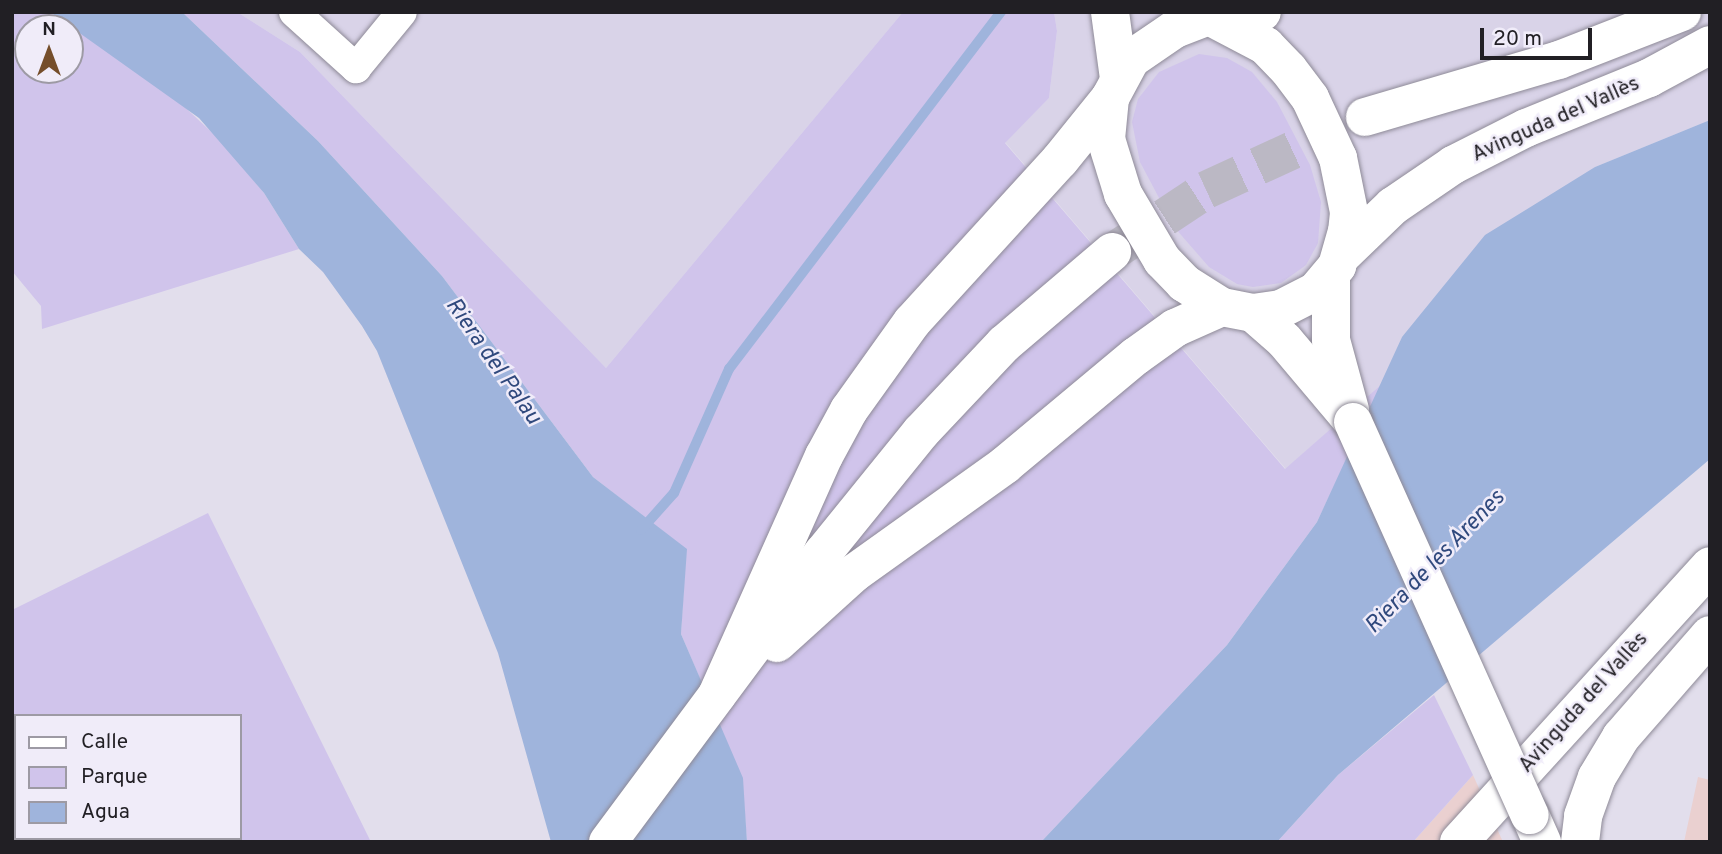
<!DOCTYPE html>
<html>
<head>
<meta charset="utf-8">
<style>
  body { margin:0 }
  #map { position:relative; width:1722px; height:854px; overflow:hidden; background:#e2deec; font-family:Overpass,sans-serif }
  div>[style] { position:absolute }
  .commercial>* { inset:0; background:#ead0d0 }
  .built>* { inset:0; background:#d9d3e8 }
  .green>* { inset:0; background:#d0c4eb }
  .water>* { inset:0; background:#9fb4dc }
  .stream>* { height:10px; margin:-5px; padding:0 5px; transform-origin:5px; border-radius:5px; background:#9fb4dc }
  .secondary-tunnel>* { height:38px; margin-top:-19px; transform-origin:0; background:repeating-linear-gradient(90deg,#bbb8c4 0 38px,transparent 0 57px) }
  .roads { filter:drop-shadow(0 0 2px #8e8a97) drop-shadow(0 0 2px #8e8a97) }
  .minor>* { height:30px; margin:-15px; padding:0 15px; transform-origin:15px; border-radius:15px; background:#fff }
  .secondary>* { height:38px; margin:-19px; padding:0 19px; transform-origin:19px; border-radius:19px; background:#fff }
  .bridges { filter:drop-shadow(0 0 2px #8e8a97) drop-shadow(0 0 2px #8e8a97) }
  .secondary-bridge>* { height:38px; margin:-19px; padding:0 19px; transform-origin:19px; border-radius:19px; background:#fff }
  span { translate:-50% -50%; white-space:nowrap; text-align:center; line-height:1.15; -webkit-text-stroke:5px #f0ecf9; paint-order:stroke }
  .street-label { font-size:21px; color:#211f24 }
  .water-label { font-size:23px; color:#30497d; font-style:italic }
  .frame { position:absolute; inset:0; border:14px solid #211f24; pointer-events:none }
  .legend { position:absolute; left:14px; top:714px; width:228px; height:126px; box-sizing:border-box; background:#f0ecf9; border:2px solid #9d9aa4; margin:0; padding:9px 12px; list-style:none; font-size:21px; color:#211f24 }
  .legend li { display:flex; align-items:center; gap:14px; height:35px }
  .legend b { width:35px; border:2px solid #9d9aa4 }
  .north { position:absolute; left:14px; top:14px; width:70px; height:70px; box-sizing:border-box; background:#f0ecf9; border:2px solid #9d9aa4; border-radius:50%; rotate:0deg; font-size:19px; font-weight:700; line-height:28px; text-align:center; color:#211f24 }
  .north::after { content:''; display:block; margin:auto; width:24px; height:32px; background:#754e2b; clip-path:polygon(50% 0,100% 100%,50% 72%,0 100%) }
  .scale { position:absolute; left:1480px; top:28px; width:112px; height:32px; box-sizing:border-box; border:4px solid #211f24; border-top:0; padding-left:9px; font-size:21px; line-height:24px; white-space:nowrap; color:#211f24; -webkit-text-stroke:5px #f0ecf9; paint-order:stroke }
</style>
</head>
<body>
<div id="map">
  <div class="commercial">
    <i style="clip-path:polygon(1473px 775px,1503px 842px,1413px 842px)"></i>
    <i style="clip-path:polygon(1698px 777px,1710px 780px,1710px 842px,1684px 842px)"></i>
  </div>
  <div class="built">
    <i style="clip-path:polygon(237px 12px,903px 12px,606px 368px,300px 52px)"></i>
    <i style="clip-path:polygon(1054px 12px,1710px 12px,1710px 120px,1595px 167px,1402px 337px,1383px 383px,1286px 469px,1005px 142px,1049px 98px,1057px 31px)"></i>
  </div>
  <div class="green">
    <i style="clip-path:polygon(evenodd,12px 12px,50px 12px,175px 98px,220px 140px,264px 193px,299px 249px,42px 329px,41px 306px,12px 271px,12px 12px,28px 28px,70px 28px,70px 70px,28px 70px,28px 28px)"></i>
    <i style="clip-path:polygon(182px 12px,237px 12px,300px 52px,606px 368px,903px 12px,1054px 12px,1057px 31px,1049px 98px,1005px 143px,1285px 469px,1383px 383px,1317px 522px,1227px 645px,1041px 842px,747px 842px,742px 778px,681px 634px,686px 549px,593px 477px,442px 276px,318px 141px)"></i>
    <i style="clip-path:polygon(1199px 54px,1227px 58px,1252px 72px,1277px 102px,1310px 165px,1321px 202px,1318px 243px,1306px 265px,1281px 283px,1253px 287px,1237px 284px,1209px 267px,1175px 228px,1140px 162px,1132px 122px,1138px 99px,1159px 72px)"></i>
    <i style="clip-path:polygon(evenodd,208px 513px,371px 842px,12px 842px,12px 610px,208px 513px,16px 716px,240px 716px,240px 838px,16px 838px,16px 716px)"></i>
    <i style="clip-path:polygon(1434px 695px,1473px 775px,1413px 842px,1277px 842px,1338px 775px)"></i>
  </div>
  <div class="water">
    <i style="clip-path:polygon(50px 12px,182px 12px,318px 141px,442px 276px,593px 477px,687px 549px,681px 634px,743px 778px,747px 842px,551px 842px,498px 653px,377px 351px,362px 326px,323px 272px,299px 249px,264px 193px,199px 118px)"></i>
    <i style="clip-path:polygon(1710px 120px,1710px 459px,1338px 775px,1277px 842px,1041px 842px,1227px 645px,1317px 522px,1402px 337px,1485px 235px,1595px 167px)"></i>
  </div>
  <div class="stream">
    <i style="left:641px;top:530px;width:50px;rotate:-48.3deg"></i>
    <i style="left:674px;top:493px;width:136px;rotate:-66.1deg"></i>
    <i style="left:729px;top:369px;width:449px;rotate:-52.7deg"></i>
  </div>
  <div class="secondary-tunnel">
    <i style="left:1117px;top:249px;width:107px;rotate:-33.5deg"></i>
    <i style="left:1206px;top:190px;width:175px;rotate:-24.7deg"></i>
  </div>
  <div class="roads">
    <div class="minor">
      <i style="left:294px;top:12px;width:84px;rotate:42.1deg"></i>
      <i style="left:356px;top:68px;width:72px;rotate:-50.6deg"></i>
    </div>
    <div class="secondary">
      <i style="left:1110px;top:12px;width:68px;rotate:82.3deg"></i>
      <i style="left:1110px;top:98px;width:41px;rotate:95.6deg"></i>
      <i style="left:1106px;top:139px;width:58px;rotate:72.8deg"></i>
      <i style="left:1123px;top:194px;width:77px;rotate:59.4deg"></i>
      <i style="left:1162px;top:260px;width:32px;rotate:46deg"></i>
      <i style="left:1184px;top:283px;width:45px;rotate:32.3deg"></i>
      <i style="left:1222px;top:307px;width:32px;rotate:11deg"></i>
      <i style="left:1253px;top:313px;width:28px;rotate:-8deg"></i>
      <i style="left:1281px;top:309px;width:39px;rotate:-27deg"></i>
      <i style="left:1316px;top:291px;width:33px;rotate:-50deg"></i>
      <i style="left:1337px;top:266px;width:35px;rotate:-74deg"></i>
      <i style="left:1347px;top:232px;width:20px;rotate:-84deg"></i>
      <i style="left:1349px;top:212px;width:55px;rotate:-101.5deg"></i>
      <i style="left:1338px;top:158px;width:66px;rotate:-115deg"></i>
      <i style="left:1310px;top:98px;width:36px;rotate:-127deg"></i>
      <i style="left:1288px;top:69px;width:32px;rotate:-134deg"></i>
      <i style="left:1266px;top:46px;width:64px;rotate:-152.2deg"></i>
      <i style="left:1365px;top:117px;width:202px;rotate:-16.4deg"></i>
      <i style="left:1559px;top:60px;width:132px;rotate:-21.3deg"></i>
      <i style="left:1342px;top:255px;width:71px;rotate:-43.9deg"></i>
      <i style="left:1393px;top:206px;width:73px;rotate:-34.3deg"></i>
      <i style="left:1453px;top:165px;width:82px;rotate:-26.9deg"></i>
      <i style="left:1526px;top:128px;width:133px;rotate:-22.1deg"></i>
      <i style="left:1649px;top:78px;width:69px;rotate:-28.4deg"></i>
      <i style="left:1331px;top:277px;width:63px;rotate:90deg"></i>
      <i style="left:1331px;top:340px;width:73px;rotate:74.8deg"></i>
      <i style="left:1253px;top:313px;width:41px;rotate:41.1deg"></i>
      <i style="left:1284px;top:340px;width:107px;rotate:49.9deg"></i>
      <i style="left:777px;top:643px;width:103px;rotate:-42.2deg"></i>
      <i style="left:853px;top:574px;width:187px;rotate:-35.6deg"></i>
      <i style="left:1005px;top:465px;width:170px;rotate:-39.8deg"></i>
      <i style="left:1136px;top:356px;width:48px;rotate:-35.7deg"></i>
      <i style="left:1175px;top:328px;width:51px;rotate:-24.1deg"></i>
      <i style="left:717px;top:695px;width:262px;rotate:-65.9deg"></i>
      <i style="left:824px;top:456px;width:52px;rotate:-61.5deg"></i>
      <i style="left:849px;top:410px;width:108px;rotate:-54.4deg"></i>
      <i style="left:912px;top:322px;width:219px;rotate:-47.6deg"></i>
      <i style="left:1060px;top:160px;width:80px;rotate:-51.1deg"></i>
      <i style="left:1110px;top:98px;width:44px;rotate:-61.7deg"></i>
      <i style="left:1131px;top:59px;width:53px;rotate:-34.3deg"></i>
      <i style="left:1175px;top:29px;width:36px;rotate:-21deg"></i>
      <i style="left:1209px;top:16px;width:53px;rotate:-4.3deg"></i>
      <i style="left:1530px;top:815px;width:30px;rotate:66deg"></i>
      <i style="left:608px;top:842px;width:360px;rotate:-53.4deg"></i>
      <i style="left:823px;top:553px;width:156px;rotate:-51deg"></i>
      <i style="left:921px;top:432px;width:121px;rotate:-46.7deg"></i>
      <i style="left:1004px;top:344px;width:142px;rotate:-40.4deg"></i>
      <i style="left:1459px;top:842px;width:373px;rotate:-47.7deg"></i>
      <i style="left:1580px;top:842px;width:26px;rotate:-83deg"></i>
      <i style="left:1583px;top:816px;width:41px;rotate:-70.3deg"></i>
      <i style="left:1597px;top:777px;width:47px;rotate:-59deg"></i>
      <i style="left:1621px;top:737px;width:135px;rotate:-48.9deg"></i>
    </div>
  </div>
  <div class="bridges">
    <div class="secondary-bridge">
      <i style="left:1353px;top:422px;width:431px;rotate:65.8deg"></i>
    </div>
  </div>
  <div class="street-label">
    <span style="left:1556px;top:120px;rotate:-24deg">Avinguda del Vallès</span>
    <span style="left:1584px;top:703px;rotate:-48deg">Avinguda del Vallès</span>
  </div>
  <div class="water-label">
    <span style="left:492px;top:362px;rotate:55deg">Riera del Palau</span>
    <span style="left:1436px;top:563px;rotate:-46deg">Riera de les Arenes</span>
  </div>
  <div class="frame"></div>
  <ul class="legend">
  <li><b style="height:9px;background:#fff"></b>Calle</li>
  <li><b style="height:19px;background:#d0c4eb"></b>Parque</li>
  <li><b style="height:19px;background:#9fb4dc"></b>Agua</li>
  </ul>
  <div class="north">N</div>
  <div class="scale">20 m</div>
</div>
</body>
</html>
